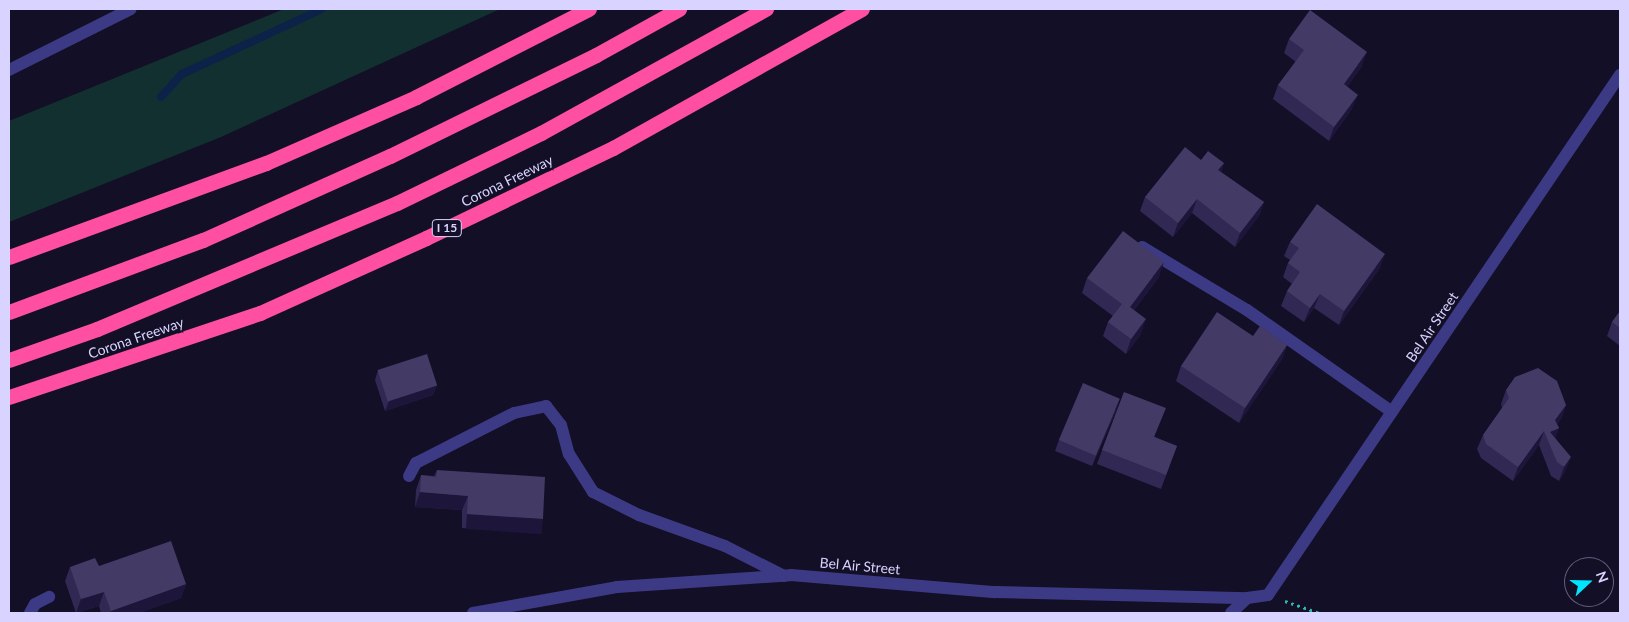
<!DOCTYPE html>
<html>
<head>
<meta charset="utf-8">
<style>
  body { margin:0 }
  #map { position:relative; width:1629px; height:622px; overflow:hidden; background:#130f26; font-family:Lato,sans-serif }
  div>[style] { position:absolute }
  .green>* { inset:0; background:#12302f }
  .stream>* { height:8px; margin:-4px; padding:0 4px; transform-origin:4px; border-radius:4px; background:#0c2248 }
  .path>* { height:3px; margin-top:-1.5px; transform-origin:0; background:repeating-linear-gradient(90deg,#2fb8b0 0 2.5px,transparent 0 6.5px) }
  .lane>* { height:12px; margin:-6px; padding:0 6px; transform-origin:6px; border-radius:6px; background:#3d3a85 }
  .street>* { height:12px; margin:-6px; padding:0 6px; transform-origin:6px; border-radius:6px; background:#3d3a85 }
  .highway>* { height:15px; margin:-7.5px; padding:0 7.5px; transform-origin:7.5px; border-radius:7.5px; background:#ff4fa3 }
  .wall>* { inset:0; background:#312854 }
  .shaded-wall>* { inset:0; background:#1d163a; transform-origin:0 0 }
  .building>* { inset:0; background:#433a66; transform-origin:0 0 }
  span { translate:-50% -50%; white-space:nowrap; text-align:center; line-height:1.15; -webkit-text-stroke:4.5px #130f26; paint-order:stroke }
  .shield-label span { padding:1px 4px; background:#130f26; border:1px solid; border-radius:4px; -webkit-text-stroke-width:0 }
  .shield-label { font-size:12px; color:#d9d4ff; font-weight:700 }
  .street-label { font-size:14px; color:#d9d4ff }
  .frame { position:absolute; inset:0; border:10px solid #d9d4ff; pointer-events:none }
  .north { position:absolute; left:1564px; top:557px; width:50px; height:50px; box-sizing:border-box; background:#130f26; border:1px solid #625e7d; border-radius:50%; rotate:69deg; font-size:14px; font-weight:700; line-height:20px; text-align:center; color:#d9d4ff }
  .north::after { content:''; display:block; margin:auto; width:18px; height:22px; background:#00e5ff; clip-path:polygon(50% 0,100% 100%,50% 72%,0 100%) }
</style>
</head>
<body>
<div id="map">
  <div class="green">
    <i style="clip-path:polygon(284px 9px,500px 9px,221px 137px,9px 222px,9px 121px)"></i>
  </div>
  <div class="stream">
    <i style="left:161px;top:97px;width:31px;rotate:-48deg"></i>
    <i style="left:182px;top:74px;width:154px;rotate:-24.9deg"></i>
  </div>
  <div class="path">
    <i style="left:1285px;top:601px;width:37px;rotate:19deg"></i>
  </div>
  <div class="lane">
    <i style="left:9px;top:70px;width:136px;rotate:-26.6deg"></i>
    <i style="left:1142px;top:247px;width:122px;rotate:31deg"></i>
    <i style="left:1247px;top:310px;width:177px;rotate:35.1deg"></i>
    <i style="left:409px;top:476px;width:15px;rotate:-62deg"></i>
    <i style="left:416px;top:463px;width:110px;rotate:-27deg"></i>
    <i style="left:514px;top:413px;width:33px;rotate:-12deg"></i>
    <i style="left:546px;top:406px;width:24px;rotate:52deg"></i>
    <i style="left:561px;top:425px;width:30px;rotate:75deg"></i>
    <i style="left:569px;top:454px;width:45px;rotate:57.7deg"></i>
    <i style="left:593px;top:492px;width:51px;rotate:26.6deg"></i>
    <i style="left:639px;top:515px;width:91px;rotate:19.8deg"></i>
    <i style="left:725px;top:546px;width:66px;rotate:27deg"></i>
    <i style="left:30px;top:613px;width:10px;rotate:-61deg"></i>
    <i style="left:35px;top:604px;width:16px;rotate:-27deg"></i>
  </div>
  <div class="street">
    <i style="left:473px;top:613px;width:146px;rotate:-10.2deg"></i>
    <i style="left:617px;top:587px;width:174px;rotate:-3.9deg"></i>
    <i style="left:791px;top:575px;width:205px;rotate:4.8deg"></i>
    <i style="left:995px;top:592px;width:252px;rotate:1.4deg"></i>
    <i style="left:1231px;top:613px;width:22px;rotate:-43deg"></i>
    <i style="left:1247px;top:598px;width:21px;rotate:-8deg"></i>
    <i style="left:1268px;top:595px;width:628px;rotate:-55.91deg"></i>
  </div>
  <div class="highway">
    <i style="left:9px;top:257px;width:274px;rotate:-20.1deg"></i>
    <i style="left:266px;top:163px;width:164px;rotate:-23.7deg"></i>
    <i style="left:416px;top:97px;width:194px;rotate:-27deg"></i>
    <i style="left:9px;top:312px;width:207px;rotate:-20.4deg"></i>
    <i style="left:203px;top:240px;width:205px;rotate:-24.2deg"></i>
    <i style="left:390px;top:156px;width:229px;rotate:-26.1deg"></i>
    <i style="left:596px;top:55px;width:95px;rotate:-29deg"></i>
    <i style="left:9px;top:360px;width:93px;rotate:-19.4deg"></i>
    <i style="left:97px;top:329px;width:325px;rotate:-22.8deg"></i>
    <i style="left:397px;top:203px;width:160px;rotate:-25.9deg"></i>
    <i style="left:541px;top:133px;width:257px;rotate:-28.9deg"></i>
    <i style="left:9px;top:397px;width:265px;rotate:-18.5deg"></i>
    <i style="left:260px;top:313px;width:182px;rotate:-24.3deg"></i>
    <i style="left:426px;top:238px;width:208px;rotate:-25.7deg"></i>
    <i style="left:613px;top:148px;width:285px;rotate:-29.2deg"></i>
  </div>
  <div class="wall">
    <i style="clip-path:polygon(1289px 39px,1362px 66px,1347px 87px,1352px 109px,1329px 141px,1273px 99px,1278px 85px,1296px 62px,1284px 53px)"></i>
    <i style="clip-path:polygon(1201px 160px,1224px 163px,1221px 172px,1264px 202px,1259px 216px,1235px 247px,1192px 213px,1173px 237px,1140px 211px,1145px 197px)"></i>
    <i style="clip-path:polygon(1290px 242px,1380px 268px,1339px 325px,1314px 308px,1304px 322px,1281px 306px,1287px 291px,1292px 284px,1283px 277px,1288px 263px,1290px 260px,1284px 256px)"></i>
    <i style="clip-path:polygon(1159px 277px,1134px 310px,1141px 334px,1126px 354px,1103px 336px,1108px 322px,1113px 316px,1082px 293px,1087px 278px)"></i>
    <i style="clip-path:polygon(1620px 311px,1620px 346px,1607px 336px,1612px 322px)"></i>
    <i style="clip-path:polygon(1253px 336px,1287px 345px,1282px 359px,1239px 423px,1176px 381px,1181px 366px)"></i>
    <i style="clip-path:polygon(378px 370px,437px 385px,433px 395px,385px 411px,375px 380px)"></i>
    <i style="clip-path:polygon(1506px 390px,1566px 405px,1561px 419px,1557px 424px,1559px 428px,1555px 438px,1565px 472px,1559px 481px,1551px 476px,1539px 445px,1513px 481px,1481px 458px,1477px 449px,1483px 435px,1502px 408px,1501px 404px)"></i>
    <i style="clip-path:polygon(1124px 392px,1155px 437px,1177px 446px,1161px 489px,1097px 464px)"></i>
    <i style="clip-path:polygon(1117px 409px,1092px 466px,1055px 451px,1059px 440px)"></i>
    <i style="clip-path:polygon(437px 470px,538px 533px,462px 528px,462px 510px,415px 507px,416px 490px,421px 475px,434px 476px)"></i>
    <i style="clip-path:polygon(99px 566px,186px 584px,181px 598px,139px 613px,101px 613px,99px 606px,76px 613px,65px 581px,70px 567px)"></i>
  </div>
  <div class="shaded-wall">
    <i style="clip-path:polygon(1367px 52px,1362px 66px,1338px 99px,1344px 84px)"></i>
    <i style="clip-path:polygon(1358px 95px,1352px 109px,1329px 141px,1334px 127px)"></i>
    <i style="clip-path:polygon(1224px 163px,1219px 177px,1218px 170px)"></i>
    <i style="clip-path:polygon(1197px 199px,1192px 213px,1173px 237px,1178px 223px)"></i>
    <i style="clip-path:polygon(1264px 202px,1259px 216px,1235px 247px,1240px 233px)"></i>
    <i style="clip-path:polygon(1385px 254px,1380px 268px,1339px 325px,1344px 311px)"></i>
    <i style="clip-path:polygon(1164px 262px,1159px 277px,1125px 321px,1130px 307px)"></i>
    <i style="clip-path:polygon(1320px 294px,1314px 308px,1304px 322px,1310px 308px)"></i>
    <i style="clip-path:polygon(1146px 319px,1141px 334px,1126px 354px,1131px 339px)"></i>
    <i style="clip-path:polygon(1287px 345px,1282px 359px,1239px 423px,1245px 408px)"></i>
    <i style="clip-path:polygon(437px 385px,433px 395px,385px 411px,389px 401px)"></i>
    <i style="clip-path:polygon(1120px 399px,1117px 409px,1092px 466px,1096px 456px)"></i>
    <i style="clip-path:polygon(1566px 405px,1561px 419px,1553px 431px,1559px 428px,1554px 443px,1548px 439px,1555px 420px)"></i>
    <i style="clip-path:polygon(1544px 431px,1539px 445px,1513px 481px,1518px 467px)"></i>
    <i style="clip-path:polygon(1571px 457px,1565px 472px,1559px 481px,1564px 467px)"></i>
    <i style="clip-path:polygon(420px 492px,468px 496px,462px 510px,415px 507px)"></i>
    <i style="left:467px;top:514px;width:76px;height:15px;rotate:4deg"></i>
    <i style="clip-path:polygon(186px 584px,181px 598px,139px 613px,110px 613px,111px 611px)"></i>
    <i style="clip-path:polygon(104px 592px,99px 606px,76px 613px,81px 599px)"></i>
  </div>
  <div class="building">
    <i style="clip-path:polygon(1310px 10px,1367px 52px,1344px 84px,1358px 95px,1334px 127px,1278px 85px,1304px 50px,1289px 39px)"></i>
    <i style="clip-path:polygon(1185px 147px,1201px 160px,1208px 151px,1224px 163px,1218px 170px,1264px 202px,1240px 233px,1197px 199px,1178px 223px,1145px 197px)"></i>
    <i style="clip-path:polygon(1317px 204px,1385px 254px,1344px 311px,1320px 294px,1310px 308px,1287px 291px,1300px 272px,1288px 263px,1299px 248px,1290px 242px)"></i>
    <i style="clip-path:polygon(1123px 231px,1164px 262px,1130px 307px,1146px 319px,1131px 339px,1108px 322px,1122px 304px,1087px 278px)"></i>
    <i style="clip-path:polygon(1620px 311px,1620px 328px,1612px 322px)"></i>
    <i style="clip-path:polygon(1217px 312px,1253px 336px,1260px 326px,1287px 345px,1245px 408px,1181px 366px)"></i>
    <i style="left:427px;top:354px;width:33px;height:52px;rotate:72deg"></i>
    <i style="clip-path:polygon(1538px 368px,1557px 381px,1566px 405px,1555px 420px,1559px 428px,1550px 432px,1571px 457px,1564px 467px,1557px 462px,1544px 431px,1518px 467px,1486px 444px,1483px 435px,1509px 398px,1506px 390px,1515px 377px)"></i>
    <i style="left:1083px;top:383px;width:40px;height:62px;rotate:23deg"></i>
    <i style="clip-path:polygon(1124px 392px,1166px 408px,1154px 437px,1177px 446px,1166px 475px,1102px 450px)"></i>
    <i style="clip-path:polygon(437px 470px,545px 477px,543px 519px,467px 514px,468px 496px,420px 492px,421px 475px,436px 477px)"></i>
    <i style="clip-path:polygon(171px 541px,186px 584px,111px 611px,104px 592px,81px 599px,70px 567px,95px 558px,99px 566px)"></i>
  </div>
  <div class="shield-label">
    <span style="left:447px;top:228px">I 15</span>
  </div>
  <div class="street-label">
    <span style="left:507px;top:181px;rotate:-26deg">Corona Freeway</span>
    <span style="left:1432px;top:327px;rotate:-56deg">Bel Air Street</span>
    <span style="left:136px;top:338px;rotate:-19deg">Corona Freeway</span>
    <span style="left:860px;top:566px;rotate:5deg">Bel Air Street</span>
  </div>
  <div class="frame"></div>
  <div class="north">N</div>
</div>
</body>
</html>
